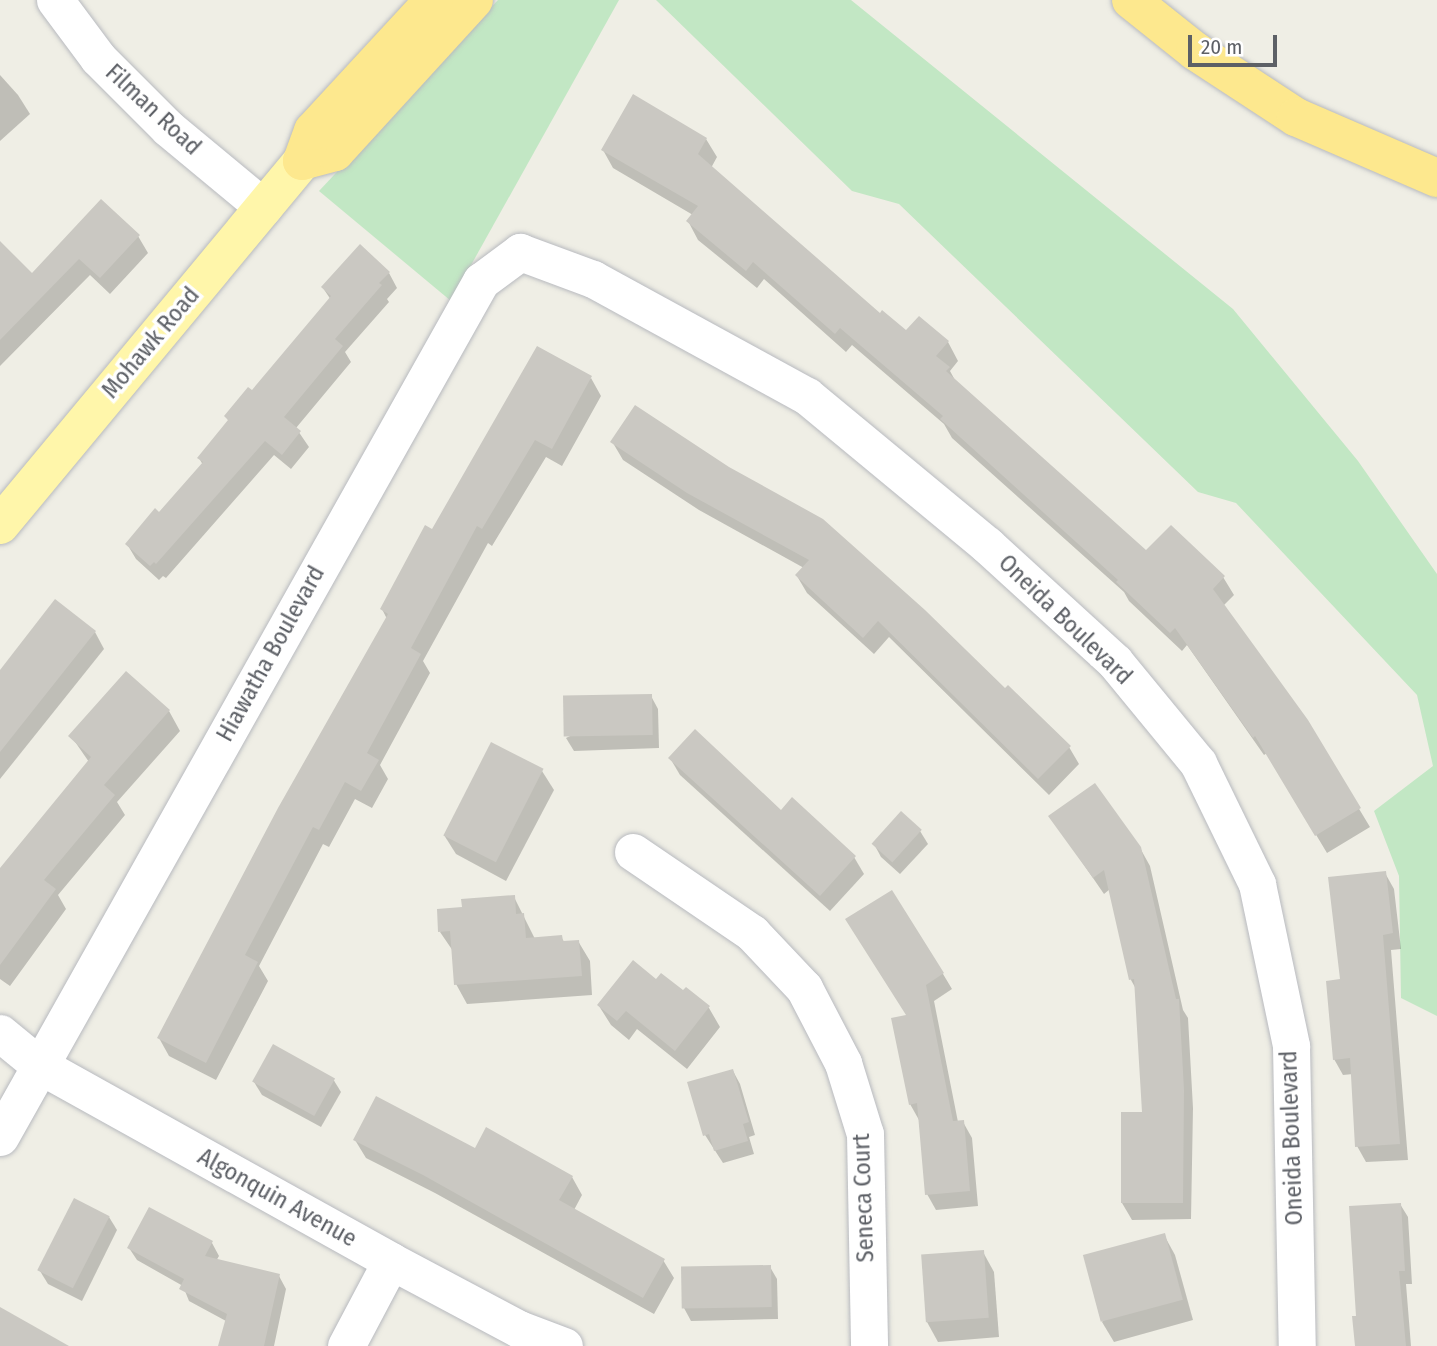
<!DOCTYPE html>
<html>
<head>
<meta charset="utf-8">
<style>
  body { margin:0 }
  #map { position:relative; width:1437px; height:1346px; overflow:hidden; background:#efeee5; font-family:"Fira Sans Condensed",sans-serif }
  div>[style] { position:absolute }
  .green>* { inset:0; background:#c2e7c4 }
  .shadow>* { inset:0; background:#0003 }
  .building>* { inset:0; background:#cac8c2; transform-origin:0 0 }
  .roads { filter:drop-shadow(0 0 2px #b8babf) drop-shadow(0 0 2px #b8babf) }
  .minor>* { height:37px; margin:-18.5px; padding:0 18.5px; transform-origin:18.5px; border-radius:18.5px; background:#fff }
  .major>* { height:38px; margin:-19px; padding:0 19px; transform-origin:19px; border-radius:19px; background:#fff6aa }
  .highway>* { height:38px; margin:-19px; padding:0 19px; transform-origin:19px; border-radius:19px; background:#fde88e }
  span { translate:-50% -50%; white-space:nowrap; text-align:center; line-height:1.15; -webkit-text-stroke:7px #fff; paint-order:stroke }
  .street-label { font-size:24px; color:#5d6066 }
  .scale { position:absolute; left:1188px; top:35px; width:89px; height:32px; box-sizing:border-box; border:4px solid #5d6066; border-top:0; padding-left:9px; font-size:21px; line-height:24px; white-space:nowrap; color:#5d6066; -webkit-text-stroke:5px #fff; paint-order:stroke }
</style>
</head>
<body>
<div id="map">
  <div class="green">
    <i style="clip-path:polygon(498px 0,619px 0,451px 301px,319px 191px)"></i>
    <i style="clip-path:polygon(656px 0,851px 0,1233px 309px,1358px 461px,1437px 574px,1437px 1016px,1401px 998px,1399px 876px,1374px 811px,1433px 766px,1417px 695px,1236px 503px,1198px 492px,899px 204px,852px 191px)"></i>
  </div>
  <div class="shadow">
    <i style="clip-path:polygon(0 75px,18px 95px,30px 114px,0 141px)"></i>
    <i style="clip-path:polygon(706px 139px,717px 157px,711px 168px,880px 315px,907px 332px,948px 342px,958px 361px,950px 371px,956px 382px,1146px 553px,1223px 577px,1234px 595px,1223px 606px,1306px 721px,1370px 827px,1327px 853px,1267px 753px,1264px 755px,1187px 645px,1182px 651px,1129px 601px,1124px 592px,952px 438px,944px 424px,852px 345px,846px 352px,764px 279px,757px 288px,698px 240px,688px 221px,693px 215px,613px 168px,603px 150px)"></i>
    <i style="clip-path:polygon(138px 236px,148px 253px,110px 294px,90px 275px,0 366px,0 264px,32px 276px)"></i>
    <i style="clip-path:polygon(389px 273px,397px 288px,387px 299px,389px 302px,345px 352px,351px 362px,296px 428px,309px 447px,291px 469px,274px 455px,166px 578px,163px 576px,159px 580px,136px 559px,127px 544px,160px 514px,203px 465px,199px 458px,229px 422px,226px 416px,253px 393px,331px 300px,323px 288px)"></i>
    <i style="clip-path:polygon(591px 378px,601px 396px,562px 466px,546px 457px,492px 546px,488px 543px,423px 661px,430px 673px,380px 765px,388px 779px,372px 808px,355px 799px,329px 847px,323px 844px,259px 966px,268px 981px,216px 1080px,169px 1056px,159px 1038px,387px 619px,382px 609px,432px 531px)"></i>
    <i style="clip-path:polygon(613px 443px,728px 468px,1005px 690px,1069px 747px,1079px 764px,1049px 795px,889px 637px,874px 654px,807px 593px,797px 576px,804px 568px,699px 510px,623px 460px)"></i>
    <i style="clip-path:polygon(95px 632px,104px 649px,0 779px,0 685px)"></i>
    <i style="clip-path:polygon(651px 696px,658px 709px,659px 748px,574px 751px,566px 738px)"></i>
    <i style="clip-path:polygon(169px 711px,180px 731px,117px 802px,125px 815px,58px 895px,66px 909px,10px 986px,0 979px,0 871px,89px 762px,71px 736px)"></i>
    <i style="clip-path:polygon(670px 758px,781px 812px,854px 857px,864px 874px,830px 911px,680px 775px)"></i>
    <i style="clip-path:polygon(542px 771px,554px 790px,506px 881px,456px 854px,444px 835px)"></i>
    <i style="clip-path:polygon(1051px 817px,1140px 848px,1150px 866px,1183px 1010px,1188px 1018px,1193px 1108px,1191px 1219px,1132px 1220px,1122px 1203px,1144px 1113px,1136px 989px,1131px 980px,1110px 889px,1104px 894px)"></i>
    <i style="clip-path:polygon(920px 831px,928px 844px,900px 874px,881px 857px,874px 844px)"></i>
    <i style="clip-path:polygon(1385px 873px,1394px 889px,1401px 949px,1391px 950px,1408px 1160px,1366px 1162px,1357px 1146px,1353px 1074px,1343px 1075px,1334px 1059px,1341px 981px)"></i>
    <i style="clip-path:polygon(514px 897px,535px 939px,561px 937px,565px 943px,578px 941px,590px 961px,592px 995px,467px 1004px,456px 984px,453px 951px,440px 932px,463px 908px)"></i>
    <i style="clip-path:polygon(857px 935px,943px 974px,952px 989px,934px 1001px,958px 1122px,963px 1122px,972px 1138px,978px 1206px,936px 1210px,927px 1194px,919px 1120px,910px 1104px,908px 1016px)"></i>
    <i style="clip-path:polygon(657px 981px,683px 992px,686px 989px,709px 1008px,720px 1027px,687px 1069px,637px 1029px,629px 1040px,611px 1025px,599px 1006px)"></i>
    <i style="clip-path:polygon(733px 1071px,740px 1084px,755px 1135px,749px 1137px,754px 1154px,723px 1163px,705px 1135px)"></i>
    <i style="clip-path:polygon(333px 1079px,341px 1092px,321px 1127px,262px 1095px,254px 1082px)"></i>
    <i style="clip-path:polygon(355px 1140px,475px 1150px,572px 1177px,582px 1195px,574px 1210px,663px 1260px,674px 1278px,654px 1314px,435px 1193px,366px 1158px)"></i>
    <i style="clip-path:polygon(1400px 1204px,1408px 1217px,1412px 1284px,1406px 1284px,1411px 1346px,1357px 1346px,1358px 1318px)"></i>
    <i style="clip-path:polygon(109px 1217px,117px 1230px,82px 1301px,48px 1284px,40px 1271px)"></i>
    <i style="clip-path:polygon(1164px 1235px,1175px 1255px,1193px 1320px,1114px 1342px,1102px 1322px)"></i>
    <i style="clip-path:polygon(212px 1243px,219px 1256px,216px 1261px,279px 1276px,286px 1289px,274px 1346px,220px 1346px,226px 1321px,189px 1301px,183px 1286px,137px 1260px,129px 1248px)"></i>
    <i style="clip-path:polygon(983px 1252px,994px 1272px,999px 1337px,938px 1342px,927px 1322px)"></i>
    <i style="clip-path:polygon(770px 1267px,777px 1279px,778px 1319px,691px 1321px,684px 1308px)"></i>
  </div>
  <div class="building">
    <i style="clip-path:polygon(633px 94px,707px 138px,698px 154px,880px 313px,882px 310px,906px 330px,919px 316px,949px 341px,936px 356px,950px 367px,946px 371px,1146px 550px,1171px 525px,1225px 576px,1213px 589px,1308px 720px,1361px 808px,1315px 836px,1255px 736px,1253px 738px,1175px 628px,1170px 633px,1116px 582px,1118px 580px,940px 419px,943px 416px,840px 328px,835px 334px,753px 262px,746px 271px,686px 221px,698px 206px,601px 150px)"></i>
    <i style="clip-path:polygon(101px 199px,140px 235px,100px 278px,79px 259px,0 340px,0 241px,32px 273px)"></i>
    <i style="clip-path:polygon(360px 244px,390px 272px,379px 283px,382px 285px,335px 339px,343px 346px,284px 417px,301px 431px,282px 455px,265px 441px,156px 564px,154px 562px,150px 566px,125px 544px,155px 508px,159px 512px,203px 462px,197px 458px,228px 420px,224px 416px,248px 387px,252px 390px,331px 296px,321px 287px)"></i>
    <i style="clip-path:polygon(537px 346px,592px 376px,552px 449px,535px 440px,482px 529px,477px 526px,411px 648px,421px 654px,367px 753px,379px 760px,361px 791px,345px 782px,319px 830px,313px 827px,245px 955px,258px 962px,206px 1063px,157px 1038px,278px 808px,388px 614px,380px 609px,425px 525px,432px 529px)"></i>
    <i style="clip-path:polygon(635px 405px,729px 467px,823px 519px,925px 610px,1005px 688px,1008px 685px,1071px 746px,1038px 779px,878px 621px,863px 638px,795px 575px,809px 560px,687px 493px,610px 442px)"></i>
    <i style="clip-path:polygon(55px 599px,96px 631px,0 752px,0 670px)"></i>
    <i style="clip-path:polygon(126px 671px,170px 710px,104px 785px,115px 795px,44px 880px,56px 889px,0 965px,0 868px,91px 757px,68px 736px)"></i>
    <i style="left:652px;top:694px;width:41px;height:89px;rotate:89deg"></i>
    <i style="clip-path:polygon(695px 729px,781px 810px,792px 797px,856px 856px,820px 896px,668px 758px)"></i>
    <i style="left:491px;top:742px;width:59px;height:105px;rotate:27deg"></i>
    <i style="clip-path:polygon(1095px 783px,1141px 847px,1176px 999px,1179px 999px,1184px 1090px,1183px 1203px,1121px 1203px,1121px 1112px,1142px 1112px,1134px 979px,1129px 980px,1104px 870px,1093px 878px,1048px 816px)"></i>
    <i style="left:901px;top:811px;width:28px;height:44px;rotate:42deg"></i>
    <i style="clip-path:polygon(1386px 871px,1393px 933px,1383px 935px,1400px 1144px,1355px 1147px,1350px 1058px,1333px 1060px,1326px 981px,1340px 979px,1328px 877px)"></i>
    <i style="clip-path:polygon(892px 890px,944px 973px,926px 985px,953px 1121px,964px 1120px,970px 1191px,925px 1195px,917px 1103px,909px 1105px,891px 1018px,906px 1015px,845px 919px)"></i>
    <i style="clip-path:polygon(515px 895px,516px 914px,524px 913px,526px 938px,562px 935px,563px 941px,579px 940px,582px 976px,454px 985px,450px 931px,438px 932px,437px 909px,462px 907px,461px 899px)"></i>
    <i style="clip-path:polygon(633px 960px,656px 979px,661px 973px,683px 990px,686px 987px,710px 1006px,675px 1051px,626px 1011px,617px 1021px,597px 1005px)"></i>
    <i style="left:273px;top:1044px;width:71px;height:43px;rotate:29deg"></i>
    <i style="clip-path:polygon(733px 1069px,749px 1122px,743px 1124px,748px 1141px,714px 1151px,709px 1134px,703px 1136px,687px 1082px)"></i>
    <i style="clip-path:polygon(376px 1096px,475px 1148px,486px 1127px,573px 1176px,559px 1200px,665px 1259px,643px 1298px,423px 1175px,353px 1140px)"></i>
    <i style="left:74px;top:1198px;width:40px;height:81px;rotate:27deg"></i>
    <i style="clip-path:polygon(1401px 1203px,1405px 1271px,1399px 1271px,1406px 1346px,1355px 1346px,1352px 1316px,1356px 1316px,1349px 1206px)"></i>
    <i style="clip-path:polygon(149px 1207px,213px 1241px,205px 1256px,280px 1274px,264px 1346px,218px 1346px,227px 1314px,179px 1289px,184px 1279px,127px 1248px)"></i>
    <i style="left:1165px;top:1233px;width:69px;height:85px;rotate:75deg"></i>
    <i style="left:984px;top:1250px;width:68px;height:63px;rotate:86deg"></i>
    <i style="left:771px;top:1265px;width:42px;height:90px;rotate:89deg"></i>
    <i style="clip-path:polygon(0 1307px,69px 1346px,0 1346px)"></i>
  </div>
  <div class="roads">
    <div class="minor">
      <i style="left:55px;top:0;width:72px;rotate:53.4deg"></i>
      <i style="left:98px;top:58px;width:99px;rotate:45deg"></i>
      <i style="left:168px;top:128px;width:124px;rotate:39.7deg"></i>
      <i style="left:633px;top:852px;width:144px;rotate:34.2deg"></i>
      <i style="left:752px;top:933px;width:76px;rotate:46.6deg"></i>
      <i style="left:804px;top:988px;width:85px;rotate:62.5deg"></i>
      <i style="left:843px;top:1063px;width:74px;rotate:72.8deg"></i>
      <i style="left:865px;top:1134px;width:212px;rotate:88.9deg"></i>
      <i style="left:0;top:1033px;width:50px;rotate:39.4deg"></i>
      <i style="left:39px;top:1065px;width:403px;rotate:29.1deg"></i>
      <i style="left:391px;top:1261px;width:145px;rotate:28deg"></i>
      <i style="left:519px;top:1329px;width:48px;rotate:20.7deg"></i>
      <i style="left:0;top:1137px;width:982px;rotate:-60.67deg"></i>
      <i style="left:481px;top:281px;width:49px;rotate:-36.6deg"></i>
      <i style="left:520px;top:252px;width:78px;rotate:20.3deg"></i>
      <i style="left:593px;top:279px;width:244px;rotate:28.7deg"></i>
      <i style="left:807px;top:396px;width:234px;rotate:39.6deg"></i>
      <i style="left:987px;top:545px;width:173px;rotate:42.4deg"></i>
      <i style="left:1115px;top:662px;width:131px;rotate:50.6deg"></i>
      <i style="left:1198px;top:763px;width:135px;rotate:64deg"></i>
      <i style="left:1257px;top:884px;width:166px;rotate:78.1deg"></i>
      <i style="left:1291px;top:1046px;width:300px;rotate:88.9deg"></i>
      <i style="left:346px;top:1346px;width:96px;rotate:-62.1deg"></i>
    </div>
    <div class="major">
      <i style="left:0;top:525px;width:473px;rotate:-50.3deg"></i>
    </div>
    <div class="highway">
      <i style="left:1131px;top:0;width:82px;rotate:38.6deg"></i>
      <i style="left:1195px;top:51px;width:121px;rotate:33.2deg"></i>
      <i style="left:1296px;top:117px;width:154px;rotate:23.4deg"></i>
      <i style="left:302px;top:161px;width:34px;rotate:-15deg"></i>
      <i style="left:335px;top:152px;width:206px;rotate:-47.6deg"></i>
      <i style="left:302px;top:161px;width:32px;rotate:-70deg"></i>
      <i style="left:313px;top:131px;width:178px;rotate:-47.3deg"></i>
    </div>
  </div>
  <div class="street-label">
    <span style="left:153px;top:110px;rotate:43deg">Filman Road</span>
    <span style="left:151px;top:343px;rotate:-50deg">Mohawk Road</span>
    <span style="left:1065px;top:620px;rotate:44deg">Oneida Boulevard</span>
    <span style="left:271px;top:654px;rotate:-61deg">Hiawatha Boulevard</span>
    <span style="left:1292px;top:1138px;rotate:-92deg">Oneida Boulevard</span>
    <span style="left:277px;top:1198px;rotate:29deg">Algonquin Avenue</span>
    <span style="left:864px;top:1198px;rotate:-92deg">Seneca Court</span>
  </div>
  <div class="scale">20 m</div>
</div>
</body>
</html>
